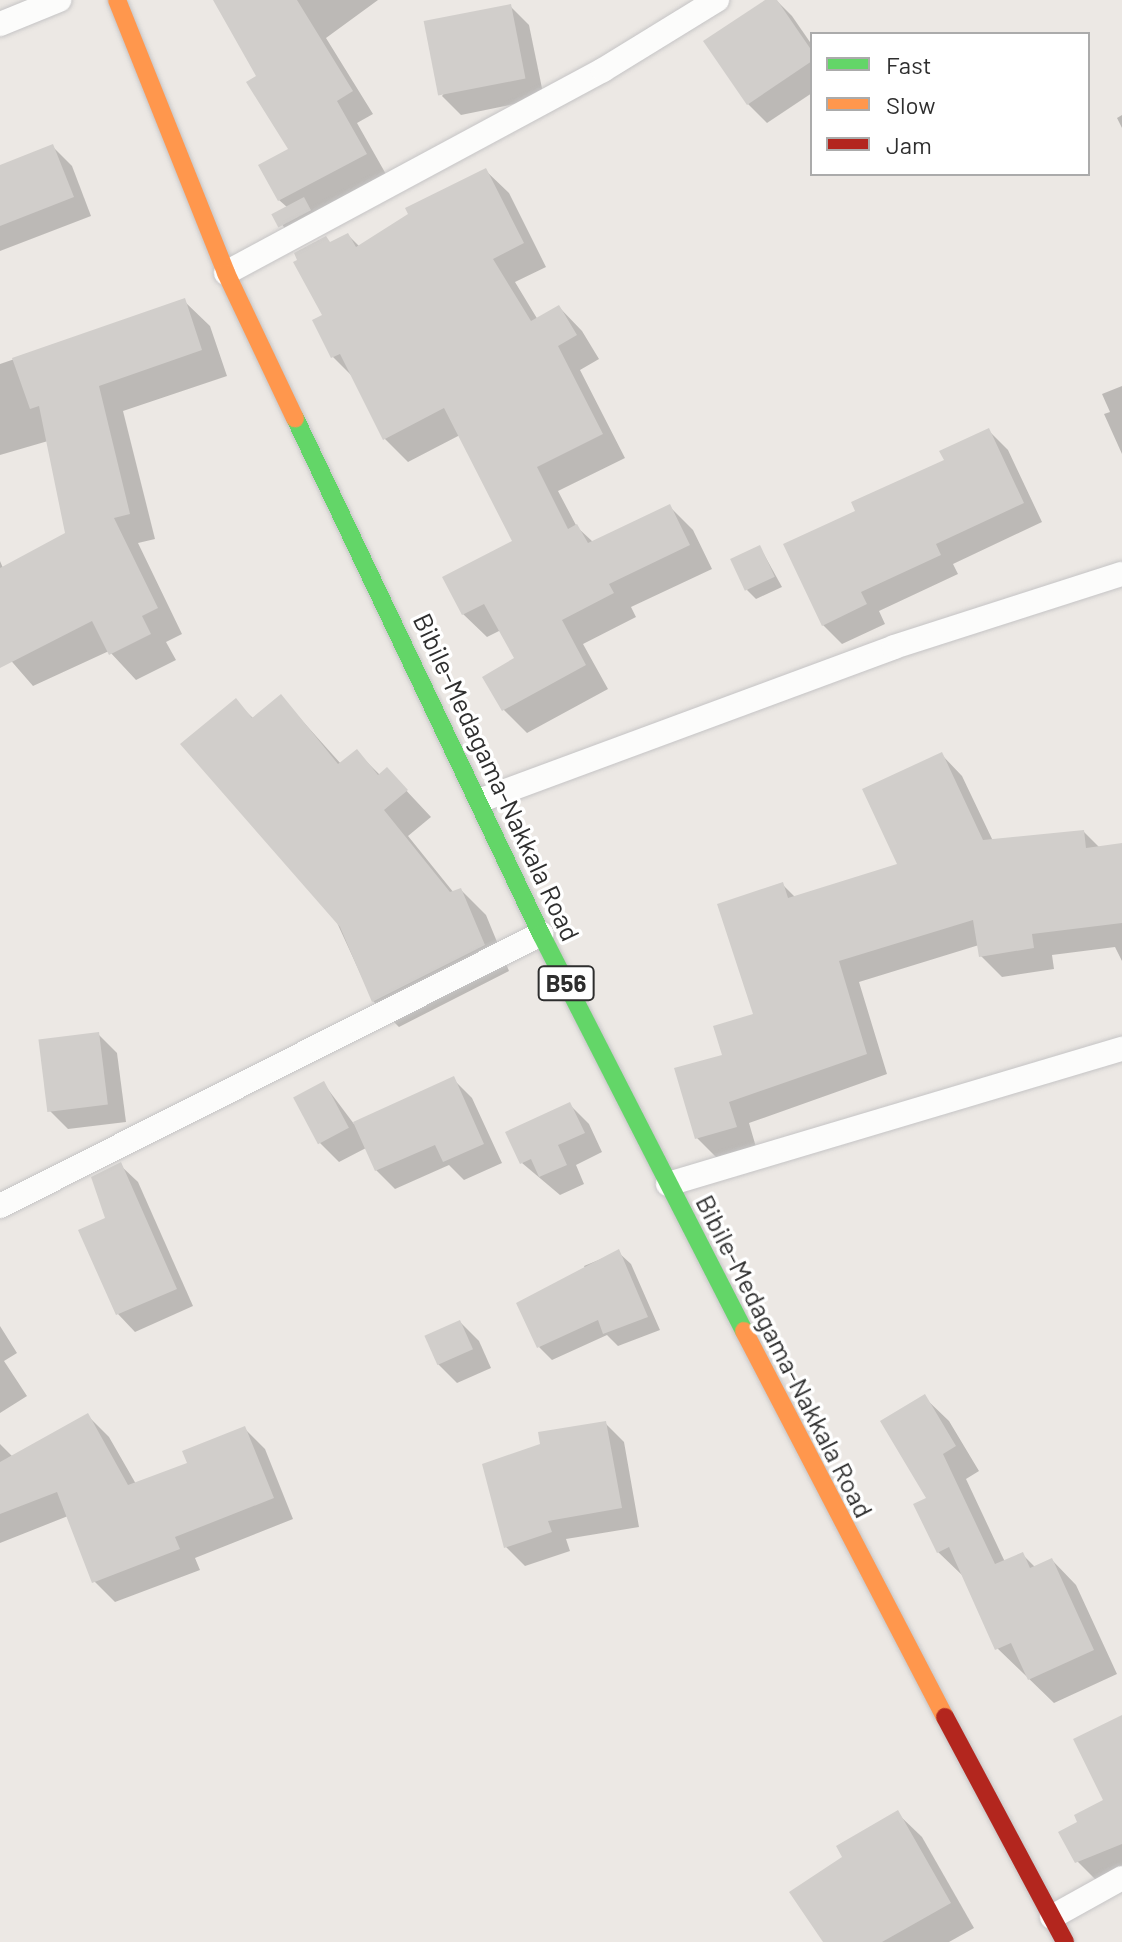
<!DOCTYPE html>
<html>
<head>
<meta charset="utf-8">
<style>
  body { margin:0 }
  #map { position:relative; width:1122px; height:1942px; overflow:hidden; background:#ece8e4; font-family:Barlow,sans-serif }
  div>[style] { position:absolute }
  .shadow>* { inset:0; background:#0003 }
  .building>* { inset:0; background:#d1cecb; transform-origin:0 0 }
  .roads { filter:drop-shadow(0 0 2px #c5c4c5) drop-shadow(0 0 2px #c5c4c5) }
  .lane>* { height:24px; margin:-12px; padding:0 12px; transform-origin:12px; border-radius:12px; background:#fcfcfb }
  .fast>* { height:18px; margin:-9px; padding:0 9px; transform-origin:9px; border-radius:9px; background:#63d668 }
  .slow>* { height:18px; margin:-9px; padding:0 9px; transform-origin:9px; border-radius:9px; background:#ff974d }
  .jam>* { height:18px; margin:-9px; padding:0 9px; transform-origin:9px; border-radius:9px; background:#b3261e }
  span { translate:-50% -50%; white-space:nowrap; text-align:center; line-height:1.15; -webkit-text-stroke:7px #fff; paint-order:stroke }
  .shield-label span { padding:2px 6px; background:#fff; border:2px solid; border-radius:6px; -webkit-text-stroke-width:0 }
  .shield-label { font-size:24px; color:#2e2e2e; font-weight:700 }
  .street-label { font-size:26px; color:#2e2e2e }
  .legend { position:absolute; left:810px; top:32px; width:280px; height:144px; box-sizing:border-box; background:#fff; border:2px solid #ababab; margin:0; padding:10px 14px; list-style:none; font-size:24px; color:#2e2e2e }
  .legend li { display:flex; align-items:center; gap:16px; height:40px }
  .legend b { width:40px; border:2px solid #ababab }
</style>
</head>
<body>
<div id="map">
  <div class="shadow">
    <i style="clip-path:polygon(230px 0,378px 0,326px 38px,373px 114px,357px 123px,387px 176px,290px 235px,275px 215px,288px 208px,279px 200px,290px 150px)"></i>
    <i style="clip-path:polygon(768px 0,776px 0,792px 16px,812px 45px,812px 93px,767px 123px,748px 104px)"></i>
    <i style="clip-path:polygon(510px 6px,529px 25px,544px 98px,461px 115px,442px 96px)"></i>
    <i style="clip-path:polygon(1122px 115px,1122px 128px,1117px 118px)"></i>
    <i style="clip-path:polygon(53px 147px,72px 166px,91px 216px,0 251px,0 167px)"></i>
    <i style="clip-path:polygon(485px 170px,509px 193px,546px 267px,515px 282px,538px 320px,559px 307px,582px 331px,599px 359px,580px 370px,625px 458px,558px 491px,577px 527px,593px 542px,669px 506px,693px 530px,712px 569px,631px 607px,636px 617px,583px 644px,608px 689px,527px 733px,503px 709px,517px 658px,501px 630px,487px 637px,463px 614px,515px 542px,460px 435px,408px 462px,384px 438px,354px 378px,333px 357px,315px 321px,325px 316px,331px 244px,348px 235px,360px 247px)"></i>
    <i style="clip-path:polygon(184px 301px,210px 326px,227px 376px,123px 411px,155px 539px,138px 543px,182px 634px,166px 642px,176px 660px,136px 680px,109px 651px,33px 686px,0 648px,0 561px,3px 568px,68px 534px,48px 441px,0 455px,0 364px)"></i>
    <i style="clip-path:polygon(1122px 386px,1122px 454px,1104px 414px,1110px 412px,1102px 394px)"></i>
    <i style="clip-path:polygon(989px 431px,1008px 450px,1042px 522px,953px 564px,958px 574px,879px 611px,885px 624px,842px 644px,823px 625px,946px 461px)"></i>
    <i style="clip-path:polygon(760px 547px,782px 587px,756px 599px,747px 590px)"></i>
    <i style="clip-path:polygon(281px 697px,341px 764px,357px 752px,380px 775px,387px 770px,431px 817px,408px 836px,454px 893px,461px 890px,486px 915px,509px 971px,399px 1027px,373px 1001px,235px 701px,254px 719px)"></i>
    <i style="clip-path:polygon(942px 755px,962px 776px,993px 841px,1084px 832px,1100px 848px,1122px 845px,1122px 961px,1115px 947px,1052px 955px,1054px 969px,1002px 977px,981px 956px,979px 945px,859px 982px,887px 1074px,749px 1123px,756px 1147px,718px 1159px,697px 1138px,724px 1056px,755px 1016px,782px 884px,795px 897px,900px 865px)"></i>
    <i style="clip-path:polygon(98px 1034px,117px 1053px,126px 1122px,68px 1129px,49px 1110px)"></i>
    <i style="clip-path:polygon(453px 1079px,472px 1098px,502px 1163px,464px 1180px,449px 1165px,395px 1189px,376px 1170px,366px 1148px,339px 1162px,320px 1143px,324px 1084px,354px 1124px)"></i>
    <i style="clip-path:polygon(570px 1105px,589px 1124px,602px 1152px,576px 1165px,584px 1184px,560px 1195px,522px 1163px)"></i>
    <i style="clip-path:polygon(120px 1165px,138px 1182px,193px 1306px,135px 1332px,118px 1314px)"></i>
    <i style="clip-path:polygon(618px 1252px,631px 1264px,660px 1330px,618px 1346px,607px 1335px,552px 1360px,539px 1347px,587px 1272px,584px 1266px)"></i>
    <i style="clip-path:polygon(460px 1322px,479px 1341px,491px 1368px,457px 1383px,438px 1364px)"></i>
    <i style="clip-path:polygon(0 1326px,17px 1353px,4px 1361px,27px 1396px,0 1413px)"></i>
    <i style="clip-path:polygon(924px 1397px,949px 1421px,979px 1471px,966px 1479px,1005px 1562px,1022px 1554px,1036px 1568px,1052px 1560px,1076px 1585px,1117px 1674px,1054px 1703px,997px 1648px,963px 1576px,938px 1552px,929px 1499px)"></i>
    <i style="clip-path:polygon(88px 1416px,109px 1437px,136px 1484px,189px 1464px,244px 1428px,265px 1449px,293px 1519px,195px 1558px,200px 1570px,115px 1602px,94px 1581px,68px 1516px,0 1543px,0 1444px,13px 1457px)"></i>
    <i style="clip-path:polygon(605px 1423px,624px 1442px,639px 1527px,566px 1539px,570px 1551px,525px 1566px,506px 1547px)"></i>
    <i style="clip-path:polygon(1122px 1717px,1122px 1870px,1096px 1880px,1077px 1861px,1080px 1823px,1106px 1800px)"></i>
    <i style="clip-path:polygon(897px 1813px,922px 1837px,974px 1928px,949px 1942px,825px 1942px,845px 1858px)"></i>
  </div>
  <div class="building">
    <i style="clip-path:polygon(213px 0,297px 0,353px 91px,337px 101px,367px 154px,278px 201px,258px 165px,288px 149px,246px 82px,256px 76px)"></i>
    <i style="clip-path:polygon(765px 0,777px 0,812px 51px,812px 61px,747px 105px,703px 41px)"></i>
    <i style="left:511px;top:4px;width:76px;height:89px;rotate:79deg"></i>
    <i style="clip-path:polygon(53px 144px,74px 197px,0 226px,0 165px)"></i>
    <i style="clip-path:polygon(486px 168px,524px 243px,493px 259px,531px 321px,559px 305px,577px 335px,558px 346px,603px 434px,537px 467px,568px 529px,577px 524px,588px 543px,670px 504px,690px 545px,609px 584px,614px 593px,562px 620px,586px 665px,502px 711px,482px 677px,514px 658px,484px 604px,462px 615px,442px 577px,512px 541px,444px 408px,383px 440px,340px 354px,331px 358px,312px 320px,322px 315px,293px 262px,297px 260px,294px 253px,326px 236px,330px 242px,348px 233px,356px 247px,408px 214px,405px 208px)"></i>
    <i style="left:304px;top:197px;width:15px;height:37px;rotate:62deg"></i>
    <i style="clip-path:polygon(185px 298px,202px 350px,99px 386px,130px 514px,114px 518px,158px 608px,142px 616px,151px 634px,109px 655px,92px 621px,0 668px,0 568px,65px 533px,39px 406px,30px 409px,12px 358px)"></i>
    <i style="clip-path:polygon(989px 428px,1024px 503px,936px 544px,941px 555px,861px 592px,867px 604px,822px 626px,783px 544px,855px 511px,851px 502px,944px 460px,939px 451px)"></i>
    <i style="left:760px;top:545px;width:35px;height:33px;rotate:65deg"></i>
    <i style="clip-path:polygon(281px 694px,338px 764px,357px 749px,378px 775px,387px 767px,408px 790px,384px 810px,450px 892px,461px 888px,485px 945px,372px 1002px,340px 927px,180px 744px,236px 698px,252px 718px)"></i>
    <i style="clip-path:polygon(942px 752px,983px 840px,1084px 830px,1086px 848px,1122px 843px,1122px 923px,1032px 934px,1034px 948px,979px 957px,973px 920px,839px 961px,867px 1054px,729px 1102px,737px 1127px,695px 1139px,674px 1068px,722px 1055px,713px 1026px,753px 1014px,717px 904px,783px 882px,788px 898px,897px 864px,862px 789px)"></i>
    <i style="left:99px;top:1032px;width:73px;height:61px;rotate:83deg"></i>
    <i style="clip-path:polygon(454px 1076px,484px 1144px,443px 1162px,435px 1145px,375px 1171px,353px 1122px)"></i>
    <i style="left:324px;top:1081px;width:53px;height:35px;rotate:62deg"></i>
    <i style="clip-path:polygon(570px 1102px,585px 1133px,558px 1145px,567px 1165px,539px 1177px,531px 1159px,520px 1164px,505px 1132px)"></i>
    <i style="clip-path:polygon(121px 1162px,177px 1289px,116px 1315px,78px 1230px,105px 1218px,91px 1177px)"></i>
    <i style="clip-path:polygon(619px 1249px,648px 1317px,603px 1334px,598px 1320px,537px 1348px,516px 1303px)"></i>
    <i style="left:460px;top:1320px;width:32px;height:39px;rotate:66deg"></i>
    <i style="clip-path:polygon(925px 1394px,956px 1446px,943px 1454px,995px 1564px,1023px 1552px,1030px 1568px,1052px 1558px,1094px 1650px,1028px 1680px,1011px 1643px,995px 1650px,949px 1547px,937px 1553px,913px 1504px,926px 1498px,880px 1421px)"></i>
    <i style="clip-path:polygon(88px 1413px,128px 1485px,187px 1463px,182px 1451px,245px 1426px,274px 1498px,175px 1537px,180px 1549px,92px 1583px,57px 1492px,0 1514px,0 1462px)"></i>
    <i style="clip-path:polygon(606px 1421px,622px 1508px,548px 1521px,552px 1532px,504px 1548px,482px 1464px,540px 1444px,538px 1432px)"></i>
    <i style="clip-path:polygon(1122px 1715px,1122px 1844px,1075px 1863px,1058px 1832px,1077px 1822px,1074px 1815px,1103px 1800px,1073px 1739px)"></i>
    <i style="clip-path:polygon(898px 1810px,951px 1903px,882px 1942px,823px 1942px,789px 1892px,842px 1857px,836px 1846px)"></i>
  </div>
  <div class="roads">
    <div class="lane">
      <i style="left:0;top:24px;width:64px;rotate:-22.1deg"></i>
      <i style="left:226px;top:273px;width:428px;rotate:-28.3deg"></i>
      <i style="left:603px;top:70px;width:134px;rotate:-31.6deg"></i>
      <i style="left:481px;top:800px;width:440px;rotate:-20.3deg"></i>
      <i style="left:894px;top:647px;width:239px;rotate:-17.8deg"></i>
      <i style="left:668px;top:1184px;width:474px;rotate:-16.6deg"></i>
      <i style="left:0;top:1206px;width:606px;rotate:-26.69deg"></i>
      <i style="left:1052px;top:1917px;width:80px;rotate:-29.1deg"></i>
    </div>
    <div class="fast">
      <i style="left:295px;top:418px;width:572px;rotate:64.51deg"></i>
      <i style="left:541px;top:934px;width:446px;rotate:62.9deg"></i>
    </div>
    <div class="slow">
      <i style="left:117px;top:0;width:294px;rotate:68.2deg"></i>
      <i style="left:226px;top:273px;width:161px;rotate:64.6deg"></i>
      <i style="left:744px;top:1331px;width:435px;rotate:62.5deg"></i>
    </div>
    <div class="jam">
      <i style="left:945px;top:1717px;width:255px;rotate:61.9deg"></i>
    </div>
  </div>
  <div class="shield-label">
    <span style="left:566px;top:983px">B56</span>
  </div>
  <div class="street-label">
    <span style="left:497px;top:777px;rotate:65deg">Bibile-Medagama-Nakkala Road</span>
    <span style="left:785px;top:1356px;rotate:63deg">Bibile-Medagama-Nakkala Road</span>
  </div>
  <ul class="legend">
  <li><b style="height:10px;background:#63d668"></b>Fast</li>
  <li><b style="height:10px;background:#ff974d"></b>Slow</li>
  <li><b style="height:10px;background:#b3261e"></b>Jam</li>
  </ul>
</div>
</body>
</html>
